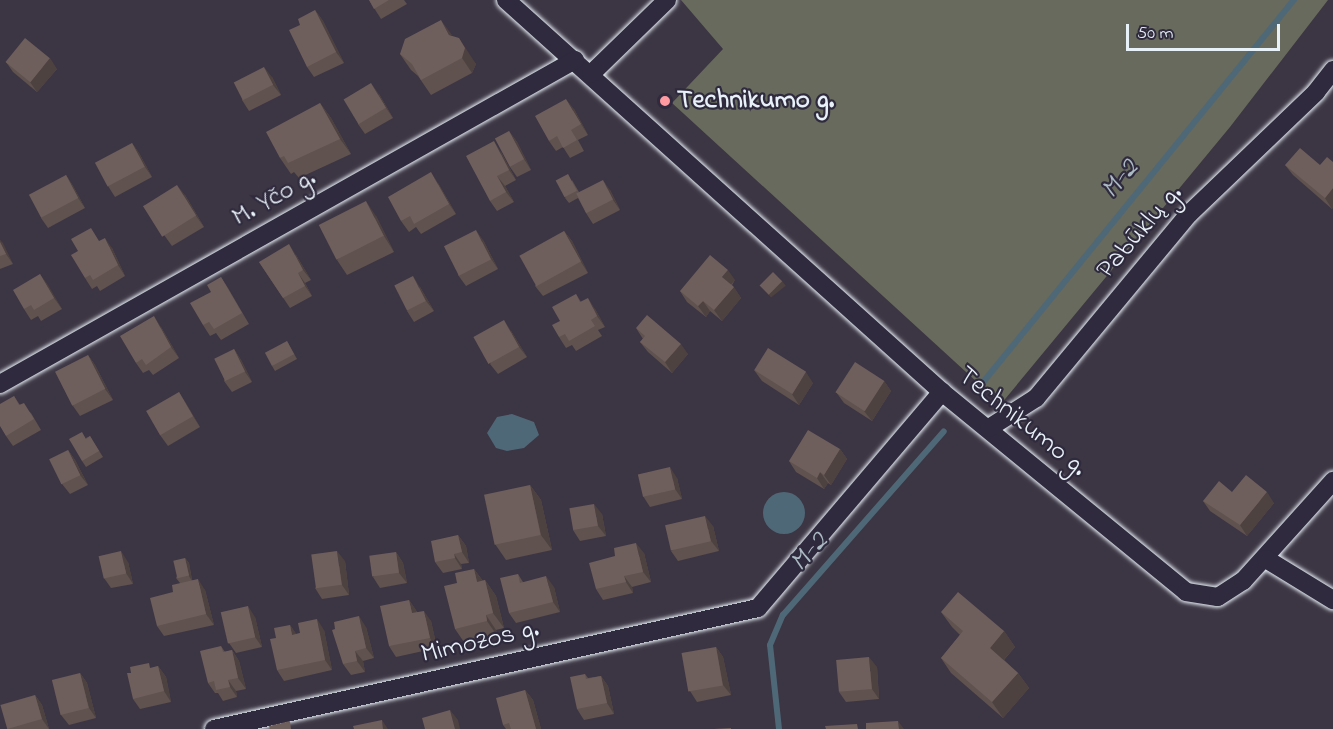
<!DOCTYPE html>
<html>
<head>
<meta charset="utf-8">
<style>
  body { margin:0 }
  #map { position:relative; width:1333px; height:729px; overflow:hidden; background:#3c3543; font-family:"Indie Flower",sans-serif }
  div>[style] { position:absolute }
  .green>* { inset:0; background:#676a5c }
  .water>* { inset:0; background:#4f6877 }
  .round { border-radius:50% }
  .stream>* { height:6px; margin:-3px; padding:0 3px; transform-origin:3px; border-radius:3px; background:#4f6877 }
  .roads { filter:drop-shadow(0 0 2px #e8f1f8) drop-shadow(0 0 2px #e8f1f8) }
  .minor>* { height:18px; margin:-9px; padding:0 9px; transform-origin:9px; border-radius:9px; background:#2f2a3d }
  .wall>* { inset:0; background:#5f524f }
  .shaded-wall>* { inset:0; background:#4d4240; transform-origin:0 0 }
  .building>* { inset:0; background:#6e5f5c; transform-origin:0 0 }
  .dots>* { width:16px; height:16px; translate:-50% -50%; box-sizing:border-box; border:3px solid #2f2a3d; border-radius:50% }
  span { translate:-50% -50%; white-space:nowrap; text-align:center; line-height:1.15; -webkit-text-stroke:4.5px #2f2a3d; paint-order:stroke }
  .poi-label { font-size:27px; color:#e8f1f8; font-weight:700 }
  .left { translate:0 -50%; text-align:left }
  .street-label { font-size:27px; color:#e8f1f8 }
  .water-label { font-size:28px; color:#abbac4; font-style:italic }
  .scale { position:absolute; left:1126px; top:24px; width:154px; height:27px; box-sizing:border-box; border:3px solid #e8f1f8; border-top:0; padding-left:8px; font-size:18px; line-height:21px; white-space:nowrap; color:#e8f1f8; -webkit-text-stroke:4px #2f2a3d; paint-order:stroke }
</style>
</head>
<body>
<div id="map">
  <div class="green">
    <i style="clip-path:polygon(681px 0,1328px 0,1230px 127px,1001px 404px,672px 103px,723px 49px)"></i>
  </div>
  <div class="water">
    <i style="clip-path:polygon(512px 414px,534px 422px,539px 435px,524px 448px,507px 451px,496px 448px,487px 433px,497px 417px)"></i>
    <i class="round" style="left:763px;top:492px;width:42px;height:42px"></i>
  </div>
  <div class="stream">
    <i style="left:980px;top:386px;width:498px;rotate:-50.9deg"></i>
    <i style="left:779px;top:729px;width:84px;rotate:-96.1deg"></i>
    <i style="left:770px;top:645px;width:33px;rotate:-67deg"></i>
    <i style="left:783px;top:615px;width:244px;rotate:-48.8deg"></i>
  </div>
  <div class="roads">
    <div class="minor">
      <i style="left:506px;top:0;width:586px;rotate:41.96deg"></i>
      <i style="left:942px;top:392px;width:315px;rotate:39.3deg"></i>
      <i style="left:1186px;top:592px;width:32px;rotate:9deg"></i>
      <i style="left:1218px;top:597px;width:30px;rotate:-33deg"></i>
      <i style="left:1243px;top:581px;width:135px;rotate:-48deg"></i>
      <i style="left:591px;top:74px;width:106px;rotate:-44.2deg"></i>
      <i style="left:0;top:384px;width:660px;rotate:-29.4deg"></i>
      <i style="left:989px;top:428px;width:56px;rotate:-32.6deg"></i>
      <i style="left:1036px;top:398px;width:239px;rotate:-50.3deg"></i>
      <i style="left:1189px;top:214px;width:176px;rotate:-43.8deg"></i>
      <i style="left:1316px;top:92px;width:28px;rotate:-52deg"></i>
      <i style="left:1266px;top:559px;width:79px;rotate:31.5deg"></i>
      <i style="left:214px;top:729px;width:557px;rotate:-12.54deg"></i>
      <i style="left:758px;top:608px;width:284px;rotate:-49.6deg"></i>
    </div>
  </div>
  <div class="wall">
    <i style="clip-path:polygon(369px 0,404px 0,407px 4px,381px 19px)"></i>
    <i style="clip-path:polygon(315px 10px,323px 21px,344px 63px,314px 77px,307px 67px)"></i>
    <i style="clip-path:polygon(452px 36px,476px 64px,472px 73px,431px 95px,418px 76px,411px 70px,400px 54px)"></i>
    <i style="clip-path:polygon(6px 62px,57px 69px,37px 92px,13px 72px)"></i>
    <i style="clip-path:polygon(272px 77px,281px 95px,249px 111px,242px 100px)"></i>
    <i style="clip-path:polygon(379px 94px,393px 118px,365px 134px,358px 124px)"></i>
    <i style="clip-path:polygon(320px 103px,331px 118px,351px 154px,299px 178px,294px 172px,291px 174px,280px 158px)"></i>
    <i style="clip-path:polygon(574px 109px,588px 135px,578px 140px,584px 151px,570px 158px,563px 147px,556px 151px,549px 141px)"></i>
    <i style="clip-path:polygon(509px 131px,517px 142px,531px 170px,517px 177px,510px 167px)"></i>
    <i style="clip-path:polygon(132px 143px,139px 153px,152px 177px,115px 197px,108px 186px)"></i>
    <i style="clip-path:polygon(501px 152px,516px 180px,505px 186px,514px 202px,497px 211px,490px 201px)"></i>
    <i style="clip-path:polygon(1333px 162px,1333px 207px,1332px 209px,1293px 175px,1285px 165px,1320px 165px)"></i>
    <i style="clip-path:polygon(66px 175px,73px 186px,85px 208px,48px 228px,41px 218px)"></i>
    <i style="clip-path:polygon(572px 180px,579px 192px,610px 190px,620px 210px,593px 224px,586px 213px,578px 198px,569px 203px,565px 198px)"></i>
    <i style="clip-path:polygon(438px 183px,456px 214px,421px 234px,416px 227px,409px 232px,401px 221px)"></i>
    <i style="clip-path:polygon(185px 195px,204px 227px,172px 246px,143px 206px)"></i>
    <i style="clip-path:polygon(376px 216px,394px 252px,347px 275px,337px 260px)"></i>
    <i style="clip-path:polygon(564px 231px,572px 241px,588px 273px,543px 296px,535px 286px)"></i>
    <i style="clip-path:polygon(0 240px,13px 264px,0 269px)"></i>
    <i style="clip-path:polygon(483px 240px,498px 269px,466px 286px,458px 275px)"></i>
    <i style="clip-path:polygon(100px 241px,112px 248px,125px 276px,100px 291px,97px 286px,92px 289px,85px 278px)"></i>
    <i style="clip-path:polygon(296px 255px,311px 280px,305px 283px,312px 296px,290px 308px,259px 262px)"></i>
    <i style="clip-path:polygon(40px 274px,62px 309px,41px 321px,38px 316px,31px 320px,24px 309px)"></i>
    <i style="clip-path:polygon(221px 277px,228px 288px,249px 324px,221px 340px,216px 333px,210px 336px,203px 325px,211px 292px)"></i>
    <i style="clip-path:polygon(735px 280px,732px 285px,741px 298px,722px 321px,710px 311px,706px 317px,687px 302px,680px 291px)"></i>
    <i style="clip-path:polygon(420px 287px,434px 311px,414px 322px,407px 311px)"></i>
    <i style="clip-path:polygon(576px 294px,581px 302px,595px 309px,605px 327px,598px 330px,602px 336px,576px 351px,572px 345px,566px 348px,559px 337px,560px 321px)"></i>
    <i style="clip-path:polygon(161px 327px,179px 358px,153px 375px,149px 370px,143px 373px,136px 363px)"></i>
    <i style="clip-path:polygon(636px 328px,688px 354px,672px 373px,648px 352px,640px 342px,643px 339px)"></i>
    <i style="clip-path:polygon(511px 331px,527px 357px,498px 374px,490px 364px)"></i>
    <i style="clip-path:polygon(287px 341px,297px 359px,275px 371px,272px 366px)"></i>
    <i style="clip-path:polygon(234px 349px,241px 360px,252px 382px,232px 392px,224px 381px)"></i>
    <i style="clip-path:polygon(88px 355px,95px 365px,113px 400px,80px 416px,73px 406px)"></i>
    <i style="clip-path:polygon(754px 370px,813px 383px,799px 405px,762px 381px)"></i>
    <i style="clip-path:polygon(884px 381px,891px 391px,872px 421px,844px 403px,836px 392px)"></i>
    <i style="clip-path:polygon(179px 392px,200px 427px,168px 446px,160px 435px)"></i>
    <i style="clip-path:polygon(14px 396px,20px 405px,31px 413px,41px 430px,13px 446px,6px 436px)"></i>
    <i style="clip-path:polygon(90px 436px,103px 457px,86px 467px,82px 461px,86px 438px)"></i>
    <i style="clip-path:polygon(840px 449px,847px 459px,831px 485px,828px 483px,824px 489px,796px 472px,789px 461px)"></i>
    <i style="clip-path:polygon(68px 450px,75px 460px,88px 485px,70px 494px,62px 484px)"></i>
    <i style="clip-path:polygon(677px 478px,682px 499px,650px 507px,643px 496px)"></i>
    <i style="clip-path:polygon(530px 485px,541px 500px,552px 550px,506px 560px,495px 544px)"></i>
    <i style="clip-path:polygon(1232px 492px,1274px 503px,1247px 536px,1210px 511px,1203px 501px)"></i>
    <i style="clip-path:polygon(602px 514px,606px 536px,580px 541px,573px 530px)"></i>
    <i style="clip-path:polygon(713px 526px,719px 551px,678px 561px,671px 551px)"></i>
    <i style="clip-path:polygon(458px 535px,466px 546px,469px 563px,461px 564px,462px 569px,443px 573px,435px 562px)"></i>
    <i style="clip-path:polygon(396px 552px,403px 563px,407px 583px,380px 588px,373px 577px)"></i>
    <i style="clip-path:polygon(644px 553px,651px 582px,632px 587px,633px 593px,603px 600px,596px 589px)"></i>
    <i style="clip-path:polygon(185px 558px,189px 563px,192px 580px,205px 590px,214px 625px,164px 636px,157px 626px,180px 583px,176px 578px)"></i>
    <i style="clip-path:polygon(345px 561px,349px 595px,322px 599px,315px 588px)"></i>
    <i style="clip-path:polygon(128px 562px,133px 584px,111px 588px,104px 578px)"></i>
    <i style="clip-path:polygon(474px 569px,483px 581px,485px 580px,496px 596px,504px 628px,496px 630px,498px 637px,466px 645px,455px 629px,457px 583px)"></i>
    <i style="clip-path:polygon(518px 574px,523px 582px,554px 587px,560px 612px,516px 623px,509px 613px)"></i>
    <i style="clip-path:polygon(409px 600px,417px 612px,431px 621px,437px 648px,396px 657px,389px 646px)"></i>
    <i style="clip-path:polygon(941px 612px,1004px 631px,1015px 647px,1004px 660px,1018px 673px,1029px 688px,1003px 718px,951px 673px,941px 658px,960px 635px,952px 627px)"></i>
    <i style="clip-path:polygon(255px 617px,262px 647px,236px 653px,229px 643px)"></i>
    <i style="clip-path:polygon(290px 625px,296px 634px,324px 630px,332px 670px,284px 681px,277px 670px,276px 638px)"></i>
    <i style="clip-path:polygon(366px 627px,374px 658px,363px 661px,365px 672px,351px 675px,343px 664px)"></i>
    <i style="clip-path:polygon(221px 646px,225px 652px,232px 650px,239px 661px,246px 689px,236px 691px,237px 697px,223px 701px,218px 693px,215px 693px,208px 683px)"></i>
    <i style="clip-path:polygon(716px 647px,723px 657px,731px 695px,697px 702px,690px 691px)"></i>
    <i style="clip-path:polygon(158px 666px,166px 677px,171px 702px,140px 709px,133px 699px,152px 668px)"></i>
    <i style="clip-path:polygon(877px 667px,879px 699px,846px 702px,839px 692px)"></i>
    <i style="clip-path:polygon(80px 673px,87px 683px,96px 718px,69px 725px,61px 715px)"></i>
    <i style="clip-path:polygon(585px 674px,588px 678px,601px 676px,608px 686px,614px 714px,584px 720px,577px 709px)"></i>
    <i style="clip-path:polygon(525px 690px,533px 700px,541px 729px,506px 729px,503px 725px)"></i>
    <i style="clip-path:polygon(35px 695px,42px 705px,49px 729px,7px 729px)"></i>
  </div>
  <div class="shaded-wall">
    <i style="clip-path:polygon(315px 10px,323px 21px,344px 63px,336px 52px)"></i>
    <i style="clip-path:polygon(441px 20px,452px 35px,449px 35px)"></i>
    <i style="clip-path:polygon(459px 38px,476px 64px,472px 73px,462px 58px)"></i>
    <i style="clip-path:polygon(50px 58px,57px 69px,37px 92px,30px 82px)"></i>
    <i style="clip-path:polygon(264px 67px,272px 77px,281px 95px,273px 85px)"></i>
    <i style="clip-path:polygon(371px 83px,379px 94px,393px 118px,386px 108px)"></i>
    <i style="clip-path:polygon(566px 99px,574px 109px,588px 135px,581px 124px)"></i>
    <i style="clip-path:polygon(320px 103px,331px 118px,351px 154px,340px 139px)"></i>
    <i style="clip-path:polygon(509px 131px,517px 142px,531px 170px,524px 159px)"></i>
    <i style="clip-path:polygon(494px 141px,501px 152px,516px 180px,509px 170px)"></i>
    <i style="clip-path:polygon(132px 143px,139px 153px,152px 177px,145px 167px)"></i>
    <i style="clip-path:polygon(431px 172px,438px 183px,456px 214px,449px 204px)"></i>
    <i style="clip-path:polygon(66px 175px,73px 186px,85px 208px,78px 198px)"></i>
    <i style="clip-path:polygon(497px 176px,505px 186px,514px 202px,506px 192px)"></i>
    <i style="clip-path:polygon(603px 180px,610px 190px,620px 210px,613px 200px)"></i>
    <i style="clip-path:polygon(177px 185px,185px 195px,204px 227px,196px 216px)"></i>
    <i style="clip-path:polygon(1333px 188px,1333px 207px,1332px 209px,1325px 198px)"></i>
    <i style="clip-path:polygon(366px 201px,376px 216px,394px 252px,384px 236px)"></i>
    <i style="clip-path:polygon(476px 230px,483px 240px,498px 269px,491px 259px)"></i>
    <i style="clip-path:polygon(564px 231px,572px 241px,588px 273px,581px 262px)"></i>
    <i style="clip-path:polygon(105px 238px,112px 248px,125px 276px,118px 265px)"></i>
    <i style="clip-path:polygon(0 240px,3px 243px,13px 264px,6px 254px,0 242px)"></i>
    <i style="clip-path:polygon(289px 244px,296px 255px,311px 280px,303px 270px)"></i>
    <i style="clip-path:polygon(728px 270px,735px 280px,729px 287px,722px 277px)"></i>
    <i style="clip-path:polygon(298px 273px,305px 283px,312px 296px,305px 286px)"></i>
    <i style="clip-path:polygon(40px 274px,48px 285px,62px 309px,54px 298px)"></i>
    <i style="clip-path:polygon(413px 276px,420px 287px,434px 311px,426px 301px)"></i>
    <i style="left:782px;top:281px;width:6px;height:19px;rotate:51deg"></i>
    <i style="clip-path:polygon(734px 287px,741px 298px,722px 321px,714px 310px)"></i>
    <i style="clip-path:polygon(588px 298px,595px 309px,605px 327px,597px 316px)"></i>
    <i style="clip-path:polygon(703px 301px,710px 311px,706px 317px,698px 306px)"></i>
    <i style="clip-path:polygon(154px 316px,161px 327px,179px 358px,171px 347px)"></i>
    <i style="clip-path:polygon(504px 320px,511px 331px,527px 357px,519px 347px)"></i>
    <i style="clip-path:polygon(681px 344px,688px 354px,672px 373px,665px 362px)"></i>
    <i style="clip-path:polygon(234px 349px,241px 360px,252px 382px,245px 372px)"></i>
    <i style="clip-path:polygon(88px 355px,95px 365px,113px 400px,105px 389px)"></i>
    <i style="clip-path:polygon(806px 372px,813px 383px,799px 405px,792px 394px)"></i>
    <i style="clip-path:polygon(884px 381px,891px 391px,872px 421px,864px 411px)"></i>
    <i style="clip-path:polygon(179px 392px,186px 403px,200px 427px,193px 416px)"></i>
    <i style="clip-path:polygon(840px 449px,847px 459px,831px 485px,824px 475px)"></i>
    <i style="clip-path:polygon(68px 450px,75px 460px,88px 485px,80px 475px)"></i>
    <i style="clip-path:polygon(670px 467px,677px 478px,682px 499px,675px 489px)"></i>
    <i style="clip-path:polygon(820px 472px,828px 483px,824px 489px,817px 478px)"></i>
    <i style="clip-path:polygon(530px 485px,541px 500px,552px 550px,541px 535px)"></i>
    <i style="clip-path:polygon(1267px 492px,1274px 503px,1247px 536px,1240px 525px)"></i>
    <i style="clip-path:polygon(594px 504px,602px 514px,606px 536px,598px 526px)"></i>
    <i style="clip-path:polygon(705px 516px,713px 526px,719px 551px,711px 541px)"></i>
    <i style="clip-path:polygon(458px 535px,466px 546px,469px 563px,462px 552px)"></i>
    <i style="clip-path:polygon(636px 543px,644px 553px,651px 582px,643px 572px)"></i>
    <i style="clip-path:polygon(121px 551px,128px 562px,133px 584px,126px 573px)"></i>
    <i style="clip-path:polygon(337px 551px,345px 561px,349px 595px,342px 585px)"></i>
    <i style="clip-path:polygon(396px 552px,403px 563px,407px 583px,399px 573px)"></i>
    <i style="clip-path:polygon(454px 554px,461px 564px,462px 569px,455px 558px)"></i>
    <i style="clip-path:polygon(185px 558px,189px 563px,192px 581px,189px 576px)"></i>
    <i style="clip-path:polygon(474px 569px,485px 584px,477px 582px)"></i>
    <i style="clip-path:polygon(546px 576px,554px 587px,560px 612px,553px 602px)"></i>
    <i style="clip-path:polygon(624px 576px,632px 587px,633px 593px,626px 582px)"></i>
    <i style="clip-path:polygon(198px 579px,205px 590px,214px 625px,206px 614px)"></i>
    <i style="clip-path:polygon(485px 580px,496px 596px,504px 628px,493px 613px)"></i>
    <i style="clip-path:polygon(409px 600px,416px 610px,419px 624px,412px 613px)"></i>
    <i style="clip-path:polygon(248px 606px,255px 617px,262px 647px,255px 637px)"></i>
    <i style="clip-path:polygon(424px 611px,431px 621px,437px 648px,430px 638px)"></i>
    <i style="clip-path:polygon(486px 615px,496px 630px,498px 637px,487px 621px)"></i>
    <i style="clip-path:polygon(359px 616px,366px 627px,374px 658px,366px 648px)"></i>
    <i style="clip-path:polygon(317px 619px,324px 630px,332px 670px,325px 660px)"></i>
    <i style="clip-path:polygon(290px 625px,297px 635px,292px 635px)"></i>
    <i style="clip-path:polygon(1004px 631px,1015px 647px,1000px 664px,990px 648px)"></i>
    <i style="clip-path:polygon(716px 647px,723px 657px,731px 695px,723px 685px)"></i>
    <i style="clip-path:polygon(232px 650px,239px 661px,246px 689px,238px 678px)"></i>
    <i style="clip-path:polygon(355px 651px,363px 661px,365px 672px,357px 661px)"></i>
    <i style="clip-path:polygon(869px 657px,877px 667px,879px 699px,872px 689px)"></i>
    <i style="clip-path:polygon(158px 666px,166px 677px,171px 702px,164px 691px)"></i>
    <i style="clip-path:polygon(80px 673px,87px 683px,96px 718px,89px 708px)"></i>
    <i style="clip-path:polygon(1018px 673px,1029px 688px,1003px 718px,992px 702px)"></i>
    <i style="clip-path:polygon(601px 676px,608px 686px,614px 714px,607px 703px)"></i>
    <i style="clip-path:polygon(228px 680px,236px 691px,237px 697px,230px 687px)"></i>
    <i style="clip-path:polygon(525px 690px,533px 700px,541px 729px,536px 729px)"></i>
    <i style="clip-path:polygon(35px 695px,42px 705px,49px 729px,42px 719px)"></i>
    <i style="clip-path:polygon(450px 710px,458px 720px,460px 729px,455px 729px)"></i>
    <i style="clip-path:polygon(382px 720px,388px 729px,383px 729px)"></i>
    <i style="clip-path:polygon(898px 721px,904px 729px,899px 729px)"></i>
  </div>
  <div class="building">
    <i style="clip-path:polygon(369px 0,389px 0,374px 9px)"></i>
    <i style="clip-path:polygon(315px 10px,336px 52px,307px 67px,289px 30px,300px 25px,298px 19px)"></i>
    <i style="clip-path:polygon(441px 20px,449px 35px,459px 38px,465px 48px,462px 58px,421px 80px,412px 64px,400px 54px,405px 39px)"></i>
    <i style="left:25px;top:38px;width:32px;height:31px;rotate:39deg"></i>
    <i style="left:264px;top:67px;width:20px;height:34px;rotate:63deg"></i>
    <i style="left:371px;top:83px;width:29px;height:32px;rotate:59deg"></i>
    <i style="clip-path:polygon(566px 99px,581px 124px,571px 130px,577px 140px,563px 148px,557px 136px,549px 141px,535px 116px)"></i>
    <i style="clip-path:polygon(320px 103px,340px 139px,288px 163px,284px 156px,280px 158px,266px 132px)"></i>
    <i style="left:509px;top:131px;width:32px;height:16px;rotate:62deg"></i>
    <i style="clip-path:polygon(494px 141px,509px 170px,497px 176px,506px 192px,490px 201px,466px 156px)"></i>
    <i style="left:132px;top:143px;width:27px;height:42px;rotate:62deg"></i>
    <i style="clip-path:polygon(1300px 148px,1320px 165px,1327px 157px,1333px 162px,1333px 188px,1325px 198px,1285px 165px)"></i>
    <i style="clip-path:polygon(431px 172px,449px 204px,414px 224px,410px 216px,401px 221px,388px 197px)"></i>
    <i style="left:568px;top:174px;width:19px;height:14px;rotate:62deg"></i>
    <i style="left:66px;top:175px;width:26px;height:42px;rotate:62deg"></i>
    <i style="left:603px;top:180px;width:22px;height:30px;rotate:63deg"></i>
    <i style="left:177px;top:185px;width:36px;height:40px;rotate:58deg"></i>
    <i style="left:366px;top:201px;width:39px;height:53px;rotate:63deg"></i>
    <i style="clip-path:polygon(91px 228px,99px 241px,105px 238px,118px 265px,93px 280px,90px 275px,85px 278px,71px 255px,78px 251px,71px 239px)"></i>
    <i style="left:476px;top:230px;width:33px;height:36px;rotate:63deg"></i>
    <i style="left:564px;top:231px;width:35px;height:51px;rotate:61deg"></i>
    <i style="clip-path:polygon(0 242px,6px 254px,0 256px)"></i>
    <i style="clip-path:polygon(289px 244px,303px 270px,298px 273px,305px 286px,283px 298px,259px 262px)"></i>
    <i style="clip-path:polygon(710px 255px,728px 270px,722px 277px,734px 287px,714px 310px,703px 301px,698px 306px,680px 291px)"></i>
    <i style="left:773px;top:272px;width:13px;height:19px;rotate:45deg"></i>
    <i style="clip-path:polygon(40px 274px,54px 298px,34px 310px,31px 305px,24px 309px,13px 290px)"></i>
    <i style="left:413px;top:276px;width:28px;height:21px;rotate:63deg"></i>
    <i style="clip-path:polygon(221px 277px,242px 313px,214px 329px,209px 322px,203px 325px,190px 303px,211px 292px,207px 285px)"></i>
    <i style="clip-path:polygon(576px 294px,580px 302px,588px 298px,597px 316px,591px 320px,595px 326px,569px 341px,565px 334px,559px 337px,552px 325px,560px 321px,552px 307px)"></i>
    <i style="clip-path:polygon(647px 315px,681px 344px,665px 362px,640px 342px,645px 336px,636px 328px)"></i>
    <i style="clip-path:polygon(154px 316px,171px 347px,146px 365px,142px 359px,136px 363px,120px 336px)"></i>
    <i style="left:504px;top:320px;width:31px;height:35px;rotate:61deg"></i>
    <i style="left:287px;top:341px;width:15px;height:25px;rotate:62deg"></i>
    <i style="left:768px;top:348px;width:45px;height:26px;rotate:32deg"></i>
    <i style="left:234px;top:349px;width:25px;height:22px;rotate:64deg"></i>
    <i style="left:88px;top:355px;width:38px;height:37px;rotate:63deg"></i>
    <i style="left:855px;top:362px;width:35px;height:36px;rotate:33deg"></i>
    <i style="left:179px;top:392px;width:28px;height:38px;rotate:60deg"></i>
    <i style="clip-path:polygon(14px 396px,19px 405px,24px 403px,34px 419px,6px 436px,0 426px,0 404px)"></i>
    <i style="clip-path:polygon(808px 430px,840px 449px,824px 475px,820px 472px,817px 478px,789px 461px)"></i>
    <i style="clip-path:polygon(82px 432px,86px 439px,90px 436px,99px 451px,82px 461px,69px 439px)"></i>
    <i style="left:68px;top:450px;width:28px;height:21px;rotate:64deg"></i>
    <i style="left:670px;top:467px;width:23px;height:33px;rotate:77deg"></i>
    <i style="clip-path:polygon(1246px 475px,1267px 492px,1240px 525px,1203px 501px,1219px 481px,1232px 492px)"></i>
    <i style="left:530px;top:485px;width:51px;height:47px;rotate:78deg"></i>
    <i style="left:594px;top:504px;width:22px;height:25px;rotate:80deg"></i>
    <i style="left:705px;top:516px;width:26px;height:41px;rotate:77deg"></i>
    <i style="clip-path:polygon(458px 535px,462px 552px,454px 554px,455px 558px,435px 562px,431px 541px)"></i>
    <i style="clip-path:polygon(636px 543px,643px 572px,624px 576px,626px 582px,596px 589px,589px 563px,615px 556px,614px 548px)"></i>
    <i style="left:121px;top:551px;width:23px;height:23px;rotate:77deg"></i>
    <i style="left:337px;top:551px;width:34px;height:26px;rotate:82deg"></i>
    <i style="left:396px;top:552px;width:21px;height:27px;rotate:82deg"></i>
    <i style="left:185px;top:558px;width:18px;height:12px;rotate:77deg"></i>
    <i style="clip-path:polygon(474px 569px,477px 582px,485px 580px,493px 613px,486px 615px,487px 621px,455px 629px,444px 586px,457px 583px,455px 573px)"></i>
    <i style="clip-path:polygon(518px 574px,520px 583px,546px 576px,553px 602px,509px 613px,500px 578px)"></i>
    <i style="clip-path:polygon(198px 579px,206px 614px,157px 626px,150px 598px,173px 592px,172px 585px)"></i>
    <i style="clip-path:polygon(958px 592px,1004px 631px,990px 648px,1018px 673px,992px 702px,941px 658px,963px 631px,941px 612px)"></i>
    <i style="clip-path:polygon(409px 600px,412px 613px,424px 611px,430px 638px,389px 646px,380px 606px)"></i>
    <i style="left:248px;top:606px;width:32px;height:28px;rotate:77deg"></i>
    <i style="clip-path:polygon(359px 616px,366px 648px,355px 651px,357px 661px,343px 664px,332px 630px,335px 629px,334px 622px)"></i>
    <i style="clip-path:polygon(317px 619px,325px 660px,277px 670px,270px 639px,276px 638px,274px 628px,290px 625px,292px 635px,300px 633px,298px 623px)"></i>
    <i style="clip-path:polygon(221px 646px,223px 652px,232px 650px,238px 678px,228px 680px,230px 687px,216px 690px,214px 681px,208px 683px,200px 651px)"></i>
    <i style="left:716px;top:647px;width:39px;height:35px;rotate:80deg"></i>
    <i style="left:869px;top:657px;width:32px;height:33px;rotate:85deg"></i>
    <i style="clip-path:polygon(149px 663px,150px 668px,158px 666px,164px 691px,133px 699px,127px 673px,131px 673px,130px 667px)"></i>
    <i style="left:80px;top:673px;width:36px;height:29px;rotate:76deg"></i>
    <i style="clip-path:polygon(585px 674px,586px 679px,601px 676px,607px 703px,577px 709px,570px 677px)"></i>
    <i style="clip-path:polygon(525px 690px,536px 729px,511px 729px,509px 723px,503px 725px,496px 698px)"></i>
    <i style="left:35px;top:695px;width:25px;height:36px;rotate:74deg"></i>
    <i style="clip-path:polygon(450px 710px,455px 729px,425px 729px,422px 718px)"></i>
    <i style="clip-path:polygon(382px 720px,383px 729px,354px 729px,353px 726px)"></i>
    <i style="clip-path:polygon(290px 721px,291px 729px,270px 729px,269px 726px)"></i>
    <i style="clip-path:polygon(898px 721px,899px 729px,866px 729px,866px 723px)"></i>
    <i style="clip-path:polygon(857px 724px,858px 729px,826px 729px,825px 726px)"></i>
    <i style="clip-path:polygon(731px 728px,731px 729px,714px 729px)"></i>
  </div>
  <div class="dots">
    <i style="left:665px;top:101px;background:#ff9aa2"></i>
  </div>
  <div class="poi-label">
    <span class="left" style="left:677px;top:101px">Technikumo g.</span>
  </div>
  <div class="street-label">
    <span style="left:274px;top:198px;rotate:-29deg">M. Yčo g.</span>
    <span style="left:1140px;top:232px;rotate:-49deg">Pabūklų g.</span>
    <span style="left:1022px;top:422px;rotate:39deg">Technikumo g.</span>
    <span style="left:480px;top:642px;rotate:-13deg">Mimozos g.</span>
  </div>
  <div class="water-label">
    <span style="left:1121px;top:180px;rotate:-51deg">M-2</span>
    <span style="left:810px;top:553px;rotate:-49deg">M-2</span>
  </div>
  <div class="scale">50 m</div>
</div>
</body>
</html>
